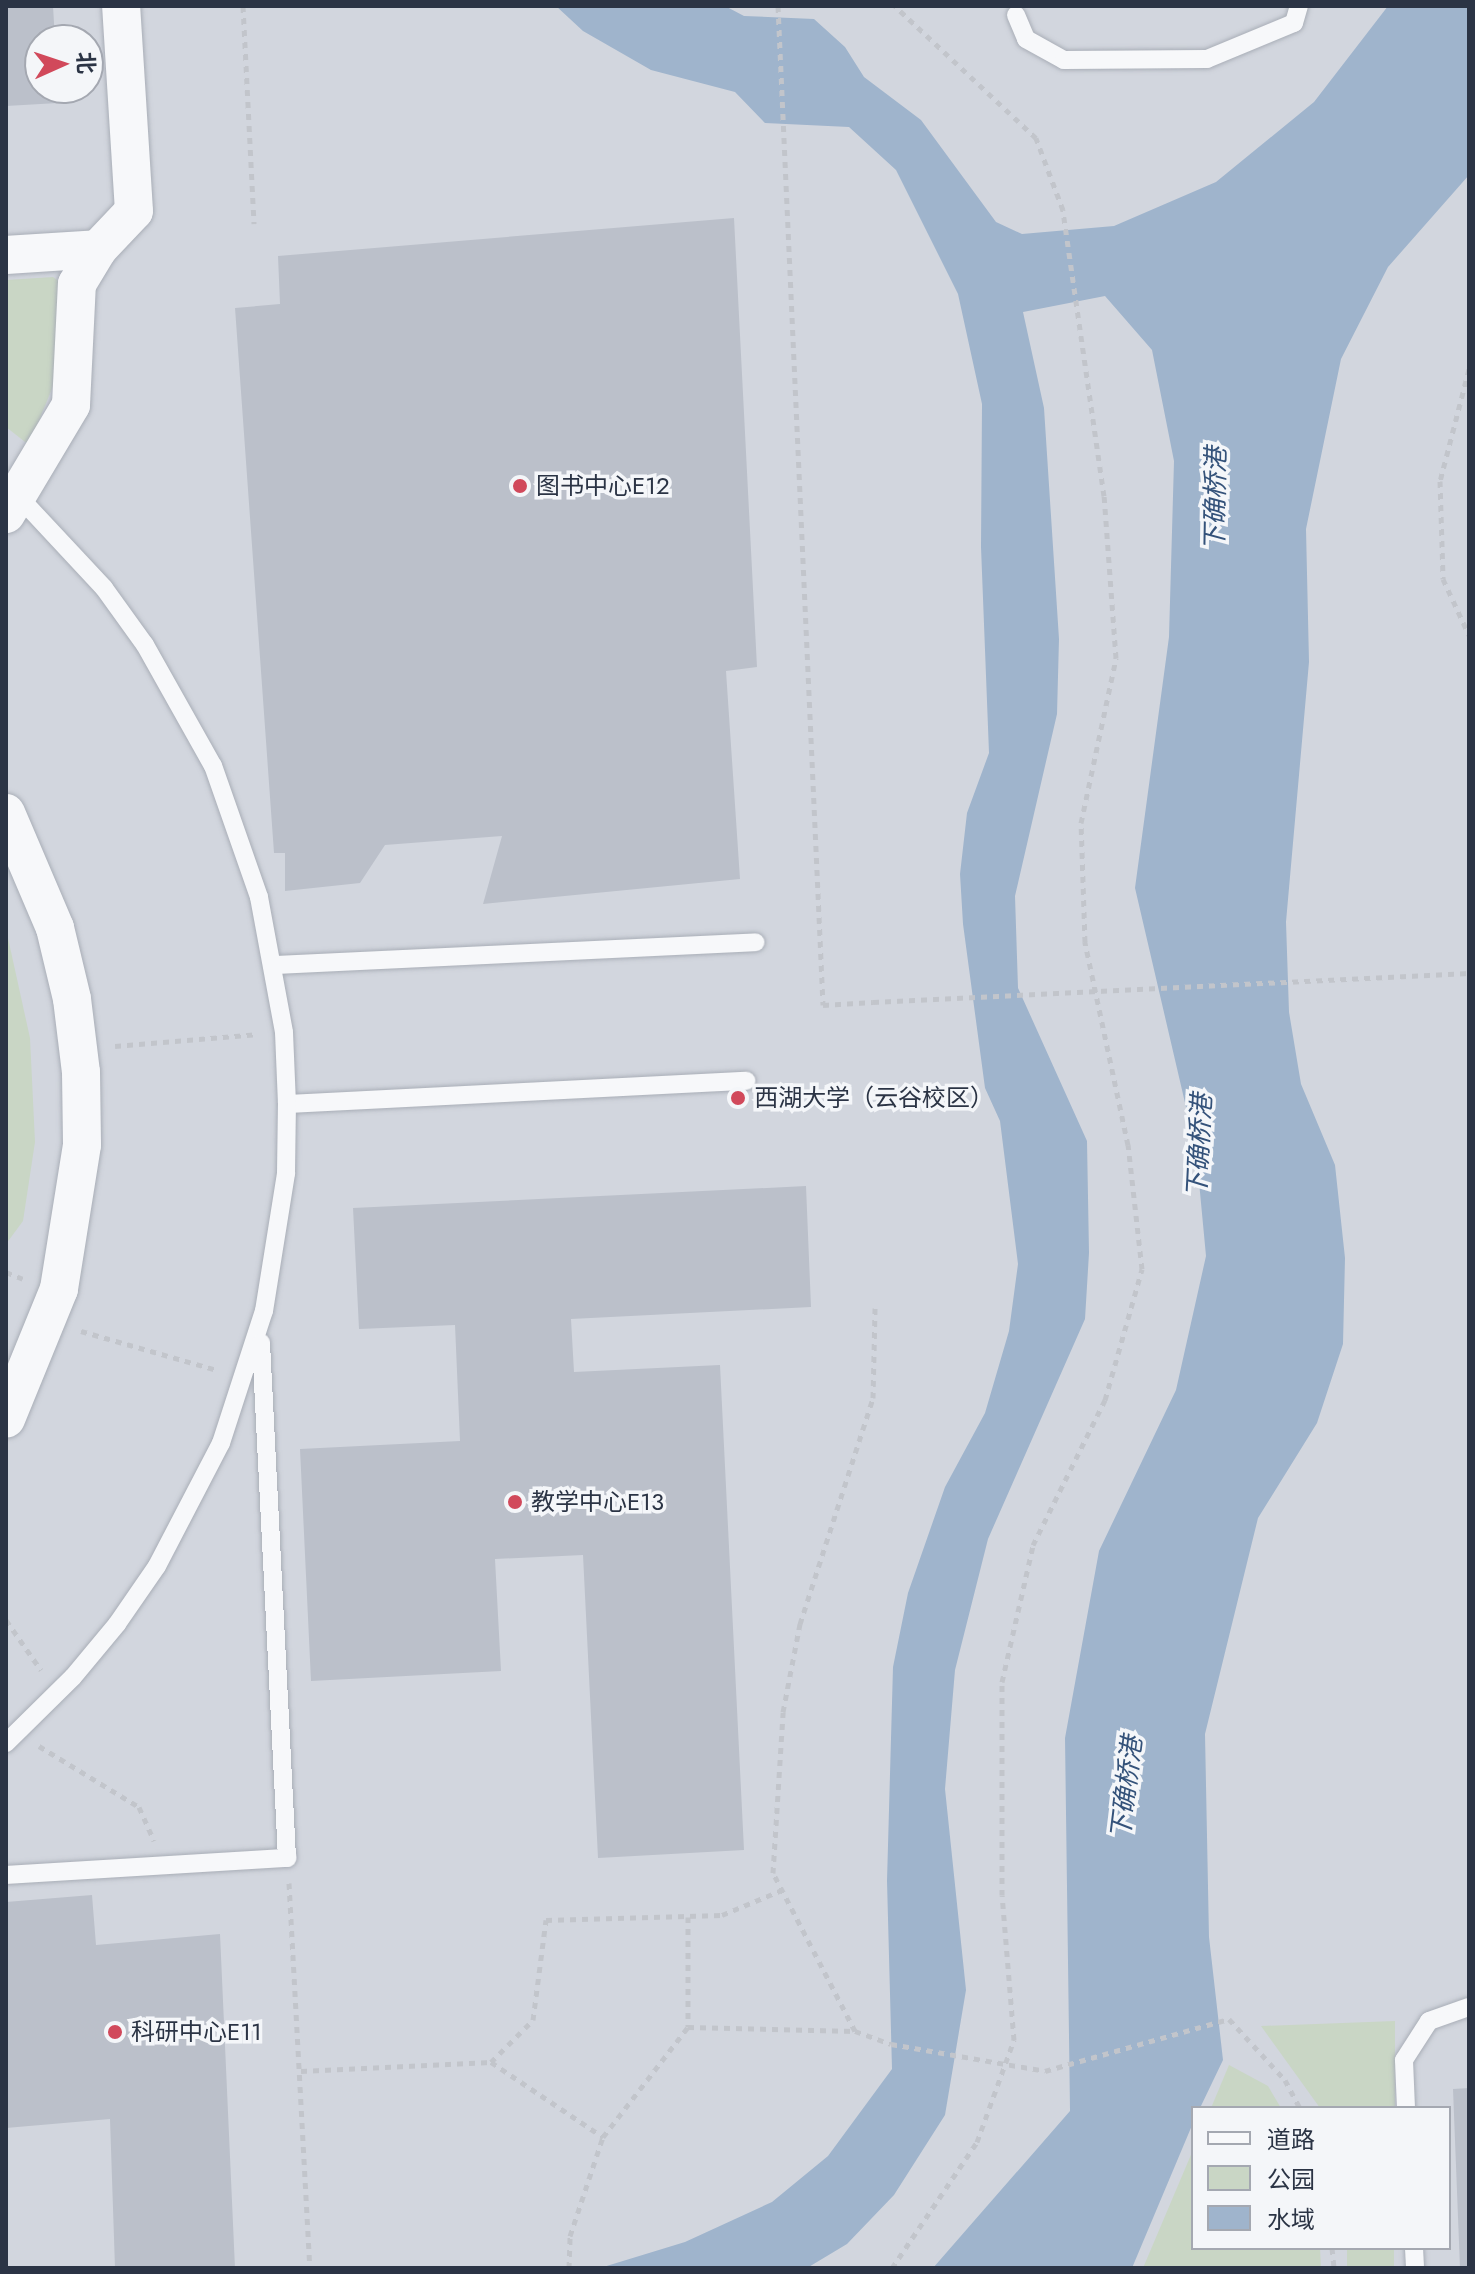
<!DOCTYPE html>
<html>
<head>
<meta charset="utf-8">
<style>
  body { margin:0 }
  #map { position:relative; width:1475px; height:2274px; overflow:hidden; background:#e4e7ec; font-family:Jost,"Noto Sans SC",sans-serif }
  div>[style] { position:absolute }
  .built>* { inset:0; background:#d2d6de }
  .green>* { inset:0; background:#c9d6c5; transform-origin:0 0 }
  .water>* { inset:0; background:#9fb4cc }
  .building>* { inset:0; background:#bbc0ca }
  .path>* { height:5px; margin-top:-2.5px; transform-origin:0; background:repeating-linear-gradient(90deg,#c2c5cb 0 6px,transparent 0 12px) }
  .roads { filter:drop-shadow(0 0 2px #a9aeb7) drop-shadow(0 0 2px #a9aeb7) }
  .lane>* { height:18px; margin:-9px; padding:0 9px; transform-origin:9px; border-radius:9px; background:#f7f8fa }
  .street>* { height:38px; margin:-19px; padding:0 19px; transform-origin:19px; border-radius:19px; background:#f7f8fa }
  .path-bridge>* { height:5px; margin-top:-2.5px; transform-origin:0; background:repeating-linear-gradient(90deg,#c2c5cb 0 6px,transparent 0 12px) }
  .dots>* { width:22px; height:22px; translate:-50% -50%; box-sizing:border-box; border:4px solid #f4f6f9; border-radius:50% }
  span { translate:-50% -50%; white-space:nowrap; text-align:center; line-height:1.15; -webkit-text-stroke:7px #f4f6f9; paint-order:stroke }
  .poi-label { font-size:24px; color:#2b3445 }
  .left { translate:0 -50%; text-align:left }
  .water-label { font-size:26px; color:#34527a; font-style:italic }
  .frame { position:absolute; inset:0; border:8px solid #2b3445; pointer-events:none }
  .legend { position:absolute; left:1191px; top:2106px; width:260px; height:144px; box-sizing:border-box; background:#f4f6f9; border:2px solid #a4a8b1; margin:0; padding:10px 14px; list-style:none; font-size:24px; color:#2b3445 }
  .legend li { display:flex; align-items:center; gap:16px; height:40px }
  .legend b { width:40px; border:2px solid #a4a8b1 }
  .north { position:absolute; left:24px; top:24px; width:80px; height:80px; box-sizing:border-box; background:#f4f6f9; border:2px solid #a4a8b1; border-radius:50%; rotate:87deg; font-size:22px; font-weight:700; line-height:32px; text-align:center; color:#2b3445 }
  .north::after { content:''; display:block; margin:auto; width:28px; height:36px; background:#d1495b; clip-path:polygon(50% 0,100% 100%,50% 72%,0 100%) }
</style>
</head>
<body>
<div id="map">
  <div class="built">
    <i style="clip-path:polygon(evenodd,6px 6px,1469px 6px,1469px 2268px,6px 2268px,6px 6px,40px 40px,88px 40px,88px 88px,40px 88px,40px 40px,6px 6px,1193px 2108px,1449px 2108px,1449px 2248px,1193px 2248px,1193px 2108px)"></i>
  </div>
  <div class="green">
    <i style="clip-path:polygon(53px 277px,60px 282px,60px 369px,29px 445px,6px 427px,6px 280px)"></i>
    <i style="clip-path:polygon(6px 929px,30px 1038px,35px 1142px,23px 1221px,6px 1244px)"></i>
    <i style="clip-path:polygon(1395px 2021px,1395px 2108px,1320px 2108px,1261px 2026px)"></i>
    <i style="clip-path:polygon(1229px 2065px,1268px 2086px,1281px 2108px,1211px 2108px)"></i>
    <i style="clip-path:polygon(1193px 2150px,1193px 2248px,1320px 2248px,1321px 2268px,1143px 2268px)"></i>
    <i style="left:1347px;top:2248px;width:47px;height:20px"></i>
  </div>
  <div class="water">
    <i style="clip-path:polygon(556px 6px,725px 6px,744px 16px,814px 19px,845px 47px,864px 77px,921px 120px,996px 222px,1022px 234px,1114px 226px,1216px 182px,1314px 102px,1388px 6px,1469px 6px,1469px 175px,1388px 267px,1341px 359px,1306px 529px,1309px 662px,1286px 922px,1289px 1012px,1301px 1084px,1335px 1165px,1345px 1258px,1343px 1344px,1317px 1423px,1258px 1518px,1205px 1734px,1209px 1937px,1223px 2060px,1200px 2108px,1193px 2108px,1193px 2123px,1132px 2268px,933px 2268px,1070px 2111px,1065px 1738px,1099px 1551px,1176px 1390px,1206px 1256px,1196px 1150px,1135px 888px,1169px 637px,1174px 461px,1152px 350px,1105px 296px,1023px 312px,1044px 408px,1059px 639px,1057px 714px,1015px 896px,1018px 988px,1087px 1141px,1089px 1253px,1085px 1319px,988px 1539px,955px 1670px,945px 1789px,966px 1990px,945px 2115px,894px 2195px,847px 2244px,807px 2268px,600px 2268px,685px 2242px,772px 2202px,828px 2156px,892px 2069px,887px 1881px,893px 1667px,908px 1593px,945px 1487px,985px 1413px,1009px 1331px,1018px 1264px,1000px 1121px,985px 1088px,963px 924px,960px 874px,967px 813px,989px 753px,981px 547px,982px 404px,958px 294px,896px 170px,849px 127px,765px 123px,735px 92px,651px 70px,583px 31px)"></i>
  </div>
  <div class="building">
    <i style="clip-path:polygon(6px 6px,53px 6px,55px 40px,40px 40px,40px 88px,57px 88px,58px 103px,6px 106px)"></i>
    <i style="clip-path:polygon(734px 218px,757px 667px,726px 671px,740px 879px,483px 904px,502px 836px,385px 845px,360px 883px,285px 891px,285px 853px,274px 853px,235px 308px,280px 304px,278px 256px)"></i>
    <i style="clip-path:polygon(806px 1186px,811px 1307px,571px 1319px,574px 1372px,720px 1365px,744px 1850px,598px 1858px,583px 1555px,495px 1559px,501px 1671px,311px 1681px,300px 1449px,460px 1441px,455px 1325px,359px 1329px,353px 1208px)"></i>
    <i style="clip-path:polygon(92px 1895px,96px 1945px,220px 1934px,235px 2268px,115px 2268px,110px 2119px,6px 2128px,6px 1902px)"></i>
    <i style="clip-path:polygon(1469px 2088px,1469px 2268px,1460px 2268px,1453px 2089px)"></i>
  </div>
  <div class="path">
    <i style="left:243px;top:6px;width:218px;rotate:87.1deg"></i>
    <i style="left:778px;top:6px;width:1000px;rotate:87.42deg"></i>
    <i style="left:823px;top:1005px;width:50px;rotate:-3.4deg"></i>
    <i style="left:1469px;top:369px;width:116px;rotate:104.5deg"></i>
    <i style="left:1440px;top:481px;width:98px;rotate:88.2deg"></i>
    <i style="left:1443px;top:579px;width:62px;rotate:65.1deg"></i>
    <i style="left:115px;top:1046px;width:143px;rotate:-4.8deg"></i>
    <i style="left:6px;top:1272px;width:18px;rotate:22deg"></i>
    <i style="left:81px;top:1331px;width:141px;rotate:16deg"></i>
    <i style="left:6px;top:1620px;width:61px;rotate:55deg"></i>
    <i style="left:39px;top:1746px;width:117px;rotate:31.4deg"></i>
    <i style="left:139px;top:1807px;width:37px;rotate:66deg"></i>
    <i style="left:289px;top:1883px;width:386px;rotate:86.9deg"></i>
    <i style="left:688px;top:1917px;width:110px;rotate:90deg"></i>
    <i style="left:491px;top:2062px;width:135px;rotate:33.8deg"></i>
    <i style="left:301px;top:2071px;width:190px;rotate:-2.7deg"></i>
    <i style="left:491px;top:2062px;width:59px;rotate:-45deg"></i>
    <i style="left:533px;top:2020px;width:101px;rotate:-82.6deg"></i>
    <i style="left:546px;top:1920px;width:176px;rotate:-1.6deg"></i>
    <i style="left:722px;top:1915px;width:65px;rotate:-22.6deg"></i>
    <i style="left:1045px;top:2071px;width:191px;rotate:-15.8deg"></i>
    <i style="left:1229px;top:2019px;width:83px;rotate:47.4deg"></i>
    <i style="left:1285px;top:2080px;width:32px;rotate:62deg"></i>
    <i style="left:1332px;top:2248px;width:20px;rotate:84deg"></i>
    <i style="left:569px;top:2268px;width:32px;rotate:-88deg"></i>
    <i style="left:570px;top:2236px;width:104px;rotate:-71.6deg"></i>
    <i style="left:603px;top:2137px;width:139px;rotate:-52.3deg"></i>
    <i style="left:688px;top:2027px;width:167px;rotate:1.4deg"></i>
    <i style="left:855px;top:2031px;width:178px;rotate:-117.4deg"></i>
    <i style="left:773px;top:1873px;width:161px;rotate:-86.4deg"></i>
    <i style="left:783px;top:1712px;width:90px;rotate:-79.1deg"></i>
    <i style="left:800px;top:1624px;width:237px;rotate:-72.1deg"></i>
    <i style="left:873px;top:1398px;width:90px;rotate:-88.7deg"></i>
    <i style="left:892px;top:2268px;width:152px;rotate:-56deg"></i>
    <i style="left:977px;top:2142px;width:109px;rotate:-70.1deg"></i>
    <i style="left:1014px;top:2040px;width:145px;rotate:-94.7deg"></i>
    <i style="left:1002px;top:1895px;width:213px;rotate:-90deg"></i>
    <i style="left:1002px;top:1682px;width:140px;rotate:-77.2deg"></i>
    <i style="left:1033px;top:1545px;width:162px;rotate:-63.6deg"></i>
    <i style="left:1105px;top:1400px;width:136px;rotate:-74.2deg"></i>
    <i style="left:1142px;top:1269px;width:125px;rotate:-96.4deg"></i>
    <i style="left:1128px;top:1145px;width:208px;rotate:-102deg"></i>
    <i style="left:1085px;top:942px;width:119px;rotate:-91.9deg"></i>
    <i style="left:1081px;top:823px;width:169px;rotate:-78deg"></i>
    <i style="left:1116px;top:658px;width:162px;rotate:-94.2deg"></i>
    <i style="left:1104px;top:496px;width:289px;rotate:-98.2deg"></i>
    <i style="left:1063px;top:210px;width:77px;rotate:-110.6deg"></i>
    <i style="left:1036px;top:138px;width:193px;rotate:-136.9deg"></i>
  </div>
  <div class="roads">
    <div class="lane">
      <i style="left:1016px;top:15px;width:26px;rotate:67deg"></i>
      <i style="left:1026px;top:39px;width:43px;rotate:28.9deg"></i>
      <i style="left:1064px;top:60px;width:143px;rotate:-0.4deg"></i>
      <i style="left:1207px;top:59px;width:94px;rotate:-22.5deg"></i>
      <i style="left:1294px;top:23px;width:18px;rotate:-74deg"></i>
      <i style="left:274px;top:965px;width:482px;rotate:-2.7deg"></i>
      <i style="left:287px;top:1104px;width:460px;rotate:-2.9deg"></i>
      <i style="left:6px;top:1743px;width:94px;rotate:-44.6deg"></i>
      <i style="left:73px;top:1677px;width:69px;rotate:-50.3deg"></i>
      <i style="left:117px;top:1624px;width:70px;rotate:-55.4deg"></i>
      <i style="left:157px;top:1566px;width:139px;rotate:-62.5deg"></i>
      <i style="left:221px;top:1443px;width:139px;rotate:-72deg"></i>
      <i style="left:264px;top:1311px;width:140px;rotate:-80.9deg"></i>
      <i style="left:286px;top:1173px;width:69px;rotate:-89.2deg"></i>
      <i style="left:287px;top:1104px;width:72px;rotate:-92.4deg"></i>
      <i style="left:284px;top:1032px;width:137px;rotate:-100.5deg"></i>
      <i style="left:259px;top:897px;width:139px;rotate:-109.3deg"></i>
      <i style="left:213px;top:766px;width:139px;rotate:-119.3deg"></i>
      <i style="left:145px;top:645px;width:70px;rotate:-125.7deg"></i>
      <i style="left:104px;top:588px;width:125px;rotate:-133deg"></i>
      <i style="left:6px;top:1875px;width:282px;rotate:-3.5deg"></i>
      <i style="left:287px;top:1858px;width:516px;rotate:-92.89deg"></i>
      <i style="left:1406px;top:2108px;width:48px;rotate:-92.4deg"></i>
      <i style="left:1404px;top:2060px;width:46px;rotate:-57.3deg"></i>
      <i style="left:1429px;top:2021px;width:42px;rotate:-19.3deg"></i>
      <i style="left:1414px;top:2248px;width:20px;rotate:87deg"></i>
    </div>
    <div class="street">
      <i style="left:6px;top:255px;width:92px;rotate:-3.7deg"></i>
      <i style="left:6px;top:514px;width:127px;rotate:-59.2deg"></i>
      <i style="left:71px;top:405px;width:121px;rotate:-87.2deg"></i>
      <i style="left:77px;top:284px;width:41px;rotate:-59deg"></i>
      <i style="left:98px;top:249px;width:52px;rotate:-46.5deg"></i>
      <i style="left:134px;top:211px;width:205px;rotate:-93.6deg"></i>
      <i style="left:6px;top:813px;width:125px;rotate:66.9deg"></i>
      <i style="left:55px;top:928px;width:73px;rotate:76.5deg"></i>
      <i style="left:72px;top:999px;width:74px;rotate:83deg"></i>
      <i style="left:81px;top:1072px;width:73px;rotate:89.2deg"></i>
      <i style="left:82px;top:1145px;width:146px;rotate:99.1deg"></i>
      <i style="left:59px;top:1289px;width:140px;rotate:112.2deg"></i>
    </div>
  </div>
  <div class="path-bridge">
    <i style="left:873px;top:1002px;width:597px;rotate:-2.79deg"></i>
    <i style="left:855px;top:2031px;width:38px;rotate:20deg"></i>
    <i style="left:891px;top:2044px;width:156px;rotate:9.9deg"></i>
  </div>
  <div class="dots">
    <i style="left:520px;top:486px;background:#d1495b"></i>
    <i style="left:738px;top:1098px;background:#d1495b"></i>
    <i style="left:515px;top:1502px;background:#d1495b"></i>
    <i style="left:115px;top:2032px;background:#d1495b"></i>
  </div>
  <div class="poi-label">
    <span class="left" style="left:536px;top:486px">图书中心E12</span>
    <span class="left" style="left:754px;top:1098px">西湖大学（云谷校区）</span>
    <span class="left" style="left:531px;top:1502px">教学中心E13</span>
    <span class="left" style="left:131px;top:2032px">科研中心E11</span>
  </div>
  <div class="water-label">
    <span style="left:1216px;top:499px;rotate:-89deg">下确桥港</span>
    <span style="left:1200px;top:1146px;rotate:-87deg">下确桥港</span>
    <span style="left:1127px;top:1788px;rotate:-83deg">下确桥港</span>
  </div>
  <div class="frame"></div>
  <ul class="legend">
  <li><b style="height:10px;background:#f7f8fa"></b>道路</li>
  <li><b style="height:22px;background:#c9d6c5"></b>公园</li>
  <li><b style="height:22px;background:#9fb4cc"></b>水域</li>
  </ul>
  <div class="north">北</div>
</div>
</body>
</html>
